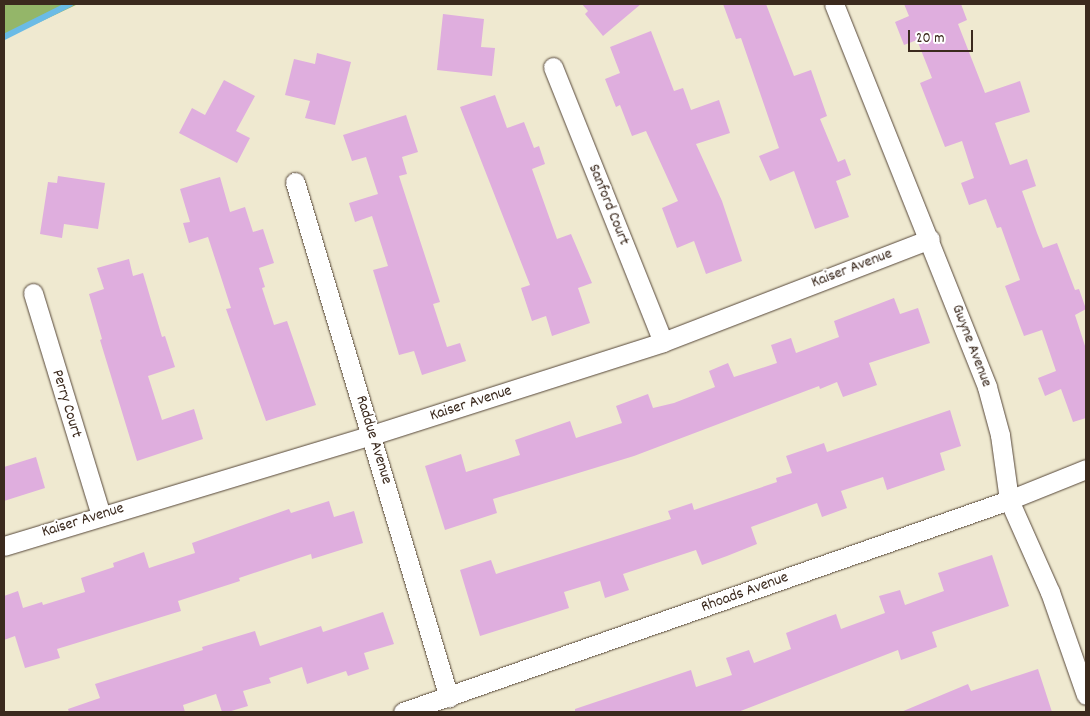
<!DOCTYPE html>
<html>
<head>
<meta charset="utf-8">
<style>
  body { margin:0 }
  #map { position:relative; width:1090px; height:716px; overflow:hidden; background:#efe9d0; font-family:Dekko,sans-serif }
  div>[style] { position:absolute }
  .forest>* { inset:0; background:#94b669 }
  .stream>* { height:6px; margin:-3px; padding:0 3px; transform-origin:3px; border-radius:3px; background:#6abbe6 }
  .building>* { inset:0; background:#dfaede }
  .roads { filter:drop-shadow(0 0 1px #564739) drop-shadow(0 0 1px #564739) }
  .minor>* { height:19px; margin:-9.5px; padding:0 9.5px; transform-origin:9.5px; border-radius:9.5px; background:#fff }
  span { translate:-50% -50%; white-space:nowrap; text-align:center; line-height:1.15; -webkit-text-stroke:4px #fff; paint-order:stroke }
  .street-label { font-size:16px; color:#3b2a1e }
  .frame { position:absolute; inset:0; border:5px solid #3b2a1e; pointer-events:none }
  .scale { position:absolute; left:908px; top:30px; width:65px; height:22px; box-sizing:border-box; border:2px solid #3b2a1e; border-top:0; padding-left:6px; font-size:15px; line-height:18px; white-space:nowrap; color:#3b2a1e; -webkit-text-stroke:4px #fff; paint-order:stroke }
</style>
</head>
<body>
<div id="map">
  <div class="forest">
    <i style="clip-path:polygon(4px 4px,78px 4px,4px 39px)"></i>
  </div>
  <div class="stream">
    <i style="left:4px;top:37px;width:74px;rotate:-26.6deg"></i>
  </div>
  <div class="building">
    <i style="clip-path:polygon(582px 4px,641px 4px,603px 36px,585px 14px,588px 11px)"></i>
    <i style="clip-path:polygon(723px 4px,766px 4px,794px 76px,811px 70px,827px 116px,820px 119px,838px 162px,845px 159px,851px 175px,836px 181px,849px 217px,815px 229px,794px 171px,770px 181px,759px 156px,779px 148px,741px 38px,736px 39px)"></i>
    <i style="clip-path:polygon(904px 4px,961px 4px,967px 20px,958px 24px,985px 93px,1020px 81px,1030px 112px,995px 123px,1010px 165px,1027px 159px,1036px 186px,1022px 191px,1037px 233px,1043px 248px,1057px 243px,1075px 290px,1079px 289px,1086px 309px,1075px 315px,1086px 349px,1086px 418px,1073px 422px,1061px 389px,1045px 396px,1038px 378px,1056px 371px,1042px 330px,1024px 336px,1005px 286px,1020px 280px,1001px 227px,997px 228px,986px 199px,969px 205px,961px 183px,974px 178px,962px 141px,945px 147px,920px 83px,932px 78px,917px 40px,904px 45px,895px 22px,909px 16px)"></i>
    <i style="clip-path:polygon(443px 14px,484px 19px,481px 47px,495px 48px,492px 76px,437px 70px)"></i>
    <i style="clip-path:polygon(651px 31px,674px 91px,683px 88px,691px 110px,719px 100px,730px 133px,696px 144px,722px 201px,742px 261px,706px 274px,694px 241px,677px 248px,662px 208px,678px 201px,646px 131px,632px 136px,620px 105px,616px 107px,605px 79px,620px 73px,610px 47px)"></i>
    <i style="clip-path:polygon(317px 53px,351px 62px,335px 125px,305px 118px,310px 101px,285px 95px,294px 59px,315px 64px)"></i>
    <i style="clip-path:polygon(224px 80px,255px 96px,236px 131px,250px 138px,237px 163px,179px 133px,192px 108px,205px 115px)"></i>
    <i style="clip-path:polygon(495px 95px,507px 128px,524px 122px,534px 148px,539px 146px,545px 164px,532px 169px,557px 239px,571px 234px,592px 283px,578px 288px,590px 323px,552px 336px,546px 316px,532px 321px,521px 288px,530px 285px,460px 107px)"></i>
    <i style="clip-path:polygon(406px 115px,418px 152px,402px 157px,407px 174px,399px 176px,440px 302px,433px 304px,447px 347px,460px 343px,466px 361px,422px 375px,414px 351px,399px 355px,373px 270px,388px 266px,372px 216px,355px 222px,349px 203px,378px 194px,366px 157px,352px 161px,343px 135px)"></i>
    <i style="clip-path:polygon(58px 176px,105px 183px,98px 229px,64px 224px,62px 238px,40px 234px,48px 182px,57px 183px)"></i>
    <i style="clip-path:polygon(220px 177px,230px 212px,245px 207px,253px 232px,263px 229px,274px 263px,259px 268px,265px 287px,262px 288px,274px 325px,287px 321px,316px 405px,266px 421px,226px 309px,231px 308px,208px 237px,189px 243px,183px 223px,190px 222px,180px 189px)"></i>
    <i style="clip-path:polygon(129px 259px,133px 276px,143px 273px,162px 337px,165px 336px,175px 367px,148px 376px,162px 420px,194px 409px,203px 439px,137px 461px,100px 340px,102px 339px,89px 294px,104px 289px,97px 268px)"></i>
    <i style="clip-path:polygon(894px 298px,900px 314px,918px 308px,930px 343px,869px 363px,877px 385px,843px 397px,837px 382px,820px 389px,819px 386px,634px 456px,493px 499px,497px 513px,445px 530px,425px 466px,461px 454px,466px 472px,520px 455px,515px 440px,570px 421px,576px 438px,622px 423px,616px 406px,648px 394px,653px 408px,674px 403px,715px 387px,709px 371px,728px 363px,734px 377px,777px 363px,771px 345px,791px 338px,796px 353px,839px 337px,834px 321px)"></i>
    <i style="clip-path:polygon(950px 410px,961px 446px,940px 453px,945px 470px,887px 490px,883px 477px,841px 491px,847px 508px,822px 517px,817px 503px,751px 527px,757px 544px,727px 556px,702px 565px,696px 550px,623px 574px,629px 590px,605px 598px,600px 581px,564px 592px,569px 608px,480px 636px,460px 570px,491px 560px,496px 574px,671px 519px,668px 511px,692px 503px,694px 510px,777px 482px,776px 478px,792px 473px,786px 456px,824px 443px,827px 452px)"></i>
    <i style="clip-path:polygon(36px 457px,45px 488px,4px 501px,4px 467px)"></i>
    <i style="clip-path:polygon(329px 501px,334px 517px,354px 511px,363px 543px,312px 559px,311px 554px,239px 578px,240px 581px,178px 601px,181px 611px,57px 649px,60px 658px,25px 668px,15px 636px,4px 640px,4px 596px,18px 591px,23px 608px,42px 602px,43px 605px,85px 592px,81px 578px,114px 567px,113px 563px,144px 552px,149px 568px,195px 553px,192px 543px,289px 509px,291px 513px)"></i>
    <i style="clip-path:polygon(992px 555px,1009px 606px,932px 632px,937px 647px,901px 660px,898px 650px,738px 712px,575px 712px,575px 709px,691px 670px,696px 687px,732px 675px,726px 658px,749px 650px,754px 663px,791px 649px,786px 633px,817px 621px,836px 614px,841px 629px,885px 613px,879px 596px,900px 590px,905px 605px,944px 591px,938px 573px)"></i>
    <i style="clip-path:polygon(383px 612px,394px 644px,364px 653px,369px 669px,348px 676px,346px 671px,307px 684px,302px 667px,269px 678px,271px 683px,243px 691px,248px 706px,228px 712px,222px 712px,216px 694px,183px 705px,185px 712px,69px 712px,68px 709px,100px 698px,95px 684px,203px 650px,202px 647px,255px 631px,260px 646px,321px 626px,323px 632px)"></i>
    <i style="clip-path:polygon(1038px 669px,1052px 712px,901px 712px,968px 684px,971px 691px)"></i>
  </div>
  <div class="roads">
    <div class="minor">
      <i style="left:834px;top:4px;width:412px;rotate:68.2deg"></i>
      <i style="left:987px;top:387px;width:50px;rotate:74.8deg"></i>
      <i style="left:1000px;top:435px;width:66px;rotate:82.1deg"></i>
      <i style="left:1009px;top:500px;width:101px;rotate:66deg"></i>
      <i style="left:1050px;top:592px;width:109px;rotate:70.7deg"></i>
      <i style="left:553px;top:67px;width:296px;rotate:68.2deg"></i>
      <i style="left:295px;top:182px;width:538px;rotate:73.38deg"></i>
      <i style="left:33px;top:293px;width:233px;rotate:73deg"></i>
      <i style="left:4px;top:546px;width:384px;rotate:-16.8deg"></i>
      <i style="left:372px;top:435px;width:305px;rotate:-17.7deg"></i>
      <i style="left:663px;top:342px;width:286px;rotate:-21.1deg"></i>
      <i style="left:403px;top:712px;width:642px;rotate:-19.28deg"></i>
      <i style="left:1009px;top:500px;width:83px;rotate:-21.9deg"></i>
    </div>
  </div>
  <div class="street-label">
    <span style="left:608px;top:205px;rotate:68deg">Sanford Court</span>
    <span style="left:852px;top:269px;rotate:-21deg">Kaiser Avenue</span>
    <span style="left:971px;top:346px;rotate:69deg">Gwyne Avenue</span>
    <span style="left:66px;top:404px;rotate:73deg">Perry Court</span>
    <span style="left:471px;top:404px;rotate:-18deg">Kaiser Avenue</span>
    <span style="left:373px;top:440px;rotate:73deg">Raddue Avenue</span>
    <span style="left:83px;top:521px;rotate:-17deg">Kaiser Avenue</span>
    <span style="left:745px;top:593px;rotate:-20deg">Rhoads Avenue</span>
  </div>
  <div class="frame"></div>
  <div class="scale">20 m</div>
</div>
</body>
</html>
